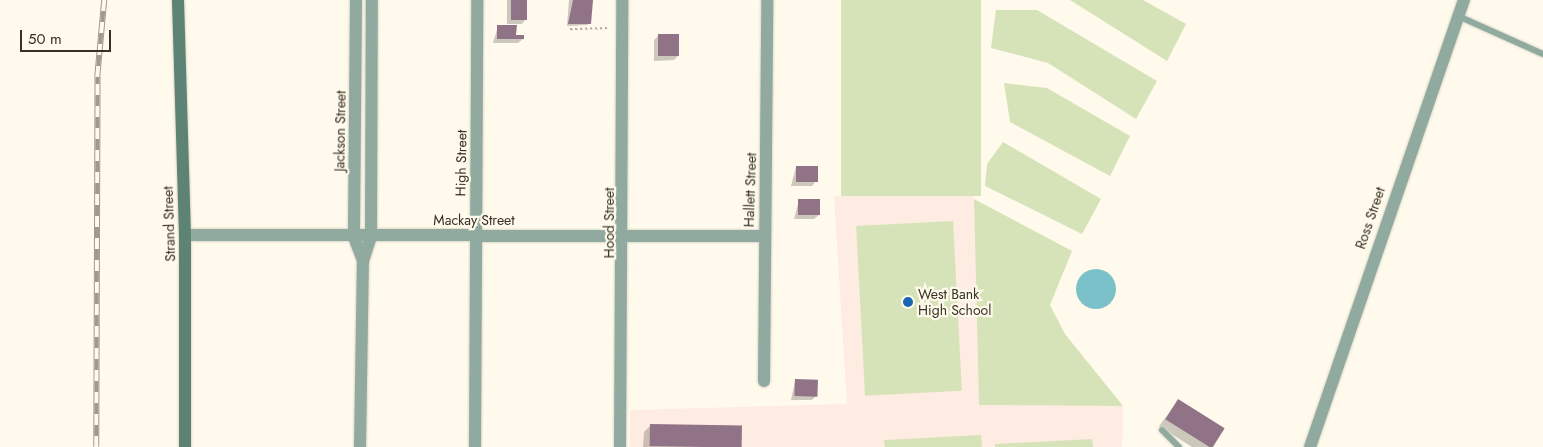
<!DOCTYPE html>
<html>
<head>
<meta charset="utf-8">
<style>
  body { margin:0 }
  #map { position:relative; width:1543px; height:447px; overflow:hidden; background:#fffaec; font-family:Jost,sans-serif }
  div>[style] { position:absolute }
  .education>* { inset:0; background:#feece2 }
  .green>* { inset:0; background:#d6e3b8; transform-origin:0 0 }
  .water>* { inset:0; background:#7bc1ca }
  .round { border-radius:50% }
  .shadow>* { inset:0; background:#0003 }
  .building>* { inset:0; background:#917387; transform-origin:0 0 }
  .path>* { height:2px; margin-top:-1px; transform-origin:0; background:repeating-linear-gradient(90deg,#b0ab9d 0 2.5px,transparent 0 5px) }
  .roads { filter:drop-shadow(0 0 1px #dbd6c8) drop-shadow(0 0 1px #dbd6c8) }
  .lane>* { height:6px; margin:-3px; padding:0 3px; transform-origin:3px; border-radius:3px; background:#90aaa0 }
  .street>* { height:12px; margin:-6px; padding:0 6px; transform-origin:6px; border-radius:6px; background:#90aaa0 }
  .secondary>* { height:12px; margin:-6px; padding:0 6px; transform-origin:6px; border-radius:6px; background:#5d8375 }
  .rail>* { height:5.5px; margin-top:-2.75px; transform-origin:0; background:repeating-linear-gradient(90deg,#fffaec 0 11px,#9f9a8c 0 22px); box-sizing:border-box; border-block:1px solid #9f9a8c }
  .dots>* { width:14px; height:14px; translate:-50% -50%; box-sizing:border-box; border:2px solid #fffaec; border-radius:50% }
  span { translate:-50% -50%; white-space:nowrap; text-align:center; line-height:1.15; -webkit-text-stroke:4.5px #fffaec; paint-order:stroke }
  .street-label { font-size:14px; color:#363123 }
  .poi-label { font-size:14px; color:#363123 }
  .left { translate:0 -50%; text-align:left }
  .scale { position:absolute; left:20px; top:30px; width:91px; height:22px; box-sizing:border-box; border:2px solid #363123; border-top:0; padding-left:6px; font-size:15px; line-height:18px; white-space:nowrap; color:#363123; -webkit-text-stroke:4px #fffaec; paint-order:stroke }
</style>
</head>
<body>
<div id="map">
  <div class="education">
    <i style="clip-path:polygon(974px 189px,979px 405px,1123px 406px,1122px 447px,630px 447px,630px 410px,847px 404px,834px 196px)"></i>
  </div>
  <div class="green">
    <i style="left:841px;top:0;width:140px;height:196px"></i>
    <i style="clip-path:polygon(1070px 0,1143px 0,1186px 24px,1167px 61px)"></i>
    <i style="clip-path:polygon(996px 10px,1037px 10px,1157px 81px,1136px 119px,1048px 63px,991px 48px)"></i>
    <i style="clip-path:polygon(1004px 83px,1047px 88px,1130px 136px,1110px 176px,1010px 122px)"></i>
    <i style="clip-path:polygon(1003px 142px,1101px 199px,1082px 234px,985px 186px,987px 164px)"></i>
    <i style="clip-path:polygon(974px 199px,1072px 251px,1050px 305px,1065px 334px,1123px 406px,979px 405px)"></i>
    <i style="left:953px;top:221px;width:170px;height:97px;rotate:87deg"></i>
    <i style="clip-path:polygon(981px 435px,982px 447px,885px 447px,884px 440px)"></i>
    <i style="clip-path:polygon(1092px 439px,1093px 447px,995px 447px,995px 444px)"></i>
  </div>
  <div class="water">
    <i class="round" style="left:1076px;top:269px;width:40px;height:40px"></i>
  </div>
  <div class="shadow">
    <i style="clip-path:polygon(507px 0,526px 0,526px 19px,522px 24px,507px 24px)"></i>
    <i style="clip-path:polygon(569px 0,591px 0,588px 25px,567px 26px)"></i>
    <i style="clip-path:polygon(498px 26px,515px 36px,523px 39px,518px 43px,493px 43px)"></i>
    <i style="clip-path:polygon(658px 36px,678px 56px,674px 60px,654px 61px,654px 40px)"></i>
    <i style="clip-path:polygon(796px 167px,816px 181px,812px 186px,791px 186px)"></i>
    <i style="clip-path:polygon(799px 200px,819px 215px,814px 219px,794px 219px)"></i>
    <i style="clip-path:polygon(795px 381px,816px 396px,812px 400px,791px 400px)"></i>
    <i style="clip-path:polygon(1178px 401px,1223px 429px,1211px 447px,1192px 447px,1159px 426px)"></i>
    <i style="clip-path:polygon(651px 425px,741px 426px,740px 447px,643px 447px,644px 432px)"></i>
  </div>
  <div class="building">
    <i style="left:511px;top:0;width:16px;height:20px"></i>
    <i style="clip-path:polygon(573px 0,593px 0,591px 24px,568px 24px)"></i>
    <i style="clip-path:polygon(497px 25px,517px 25px,516px 35px,524px 35px,524px 39px,497px 39px)"></i>
    <i style="left:658px;top:34px;width:21px;height:22px"></i>
    <i style="left:796px;top:166px;width:22px;height:16px"></i>
    <i style="left:798px;top:199px;width:22px;height:16px"></i>
    <i style="left:795px;top:379px;width:23px;height:17px;rotate:2deg"></i>
    <i style="left:1178px;top:399px;width:55px;height:24px;rotate:32deg"></i>
    <i style="left:650px;top:424px;width:92px;height:22px;rotate:1deg"></i>
  </div>
  <div class="path">
    <i style="left:570px;top:29px;width:40px;rotate:-1.4deg"></i>
  </div>
  <div class="roads">
    <div class="lane">
      <i style="left:1458px;top:16px;width:93px;rotate:24.1deg"></i>
      <i style="left:1162px;top:430px;width:24px;rotate:45deg"></i>
    </div>
    <div class="street">
      <i style="left:356px;top:0;width:237px;rotate:90.5deg"></i>
      <i style="left:354px;top:237px;width:26px;rotate:69deg"></i>
      <i style="left:185px;top:235px;width:579px;rotate:0.1deg"></i>
      <i style="left:764px;top:381px;width:381px;rotate:-89.5deg"></i>
      <i style="left:360px;top:447px;width:186px;rotate:-89.1deg"></i>
      <i style="left:363px;top:261px;width:26px;rotate:-72deg"></i>
      <i style="left:371px;top:236px;width:236px;rotate:-89.8deg"></i>
      <i style="left:475px;top:447px;width:447px;rotate:-89.7deg"></i>
      <i style="left:620px;top:447px;width:447px;rotate:-89.7deg"></i>
      <i style="left:1310px;top:447px;width:473px;rotate:-71deg"></i>
    </div>
    <div class="secondary">
      <i style="left:178px;top:0;width:235px;rotate:88.3deg"></i>
      <i style="left:185px;top:235px;width:212px;rotate:90deg"></i>
    </div>
  </div>
  <div class="rail">
    <i style="left:96px;top:447px;width:370px;rotate:-89.8deg"></i>
    <i style="left:97px;top:77px;width:77px;rotate:-84.8deg"></i>
  </div>
  <div class="dots">
    <i style="left:908px;top:302px;background:#1965b4"></i>
  </div>
  <div class="street-label">
    <span style="left:340px;top:131px;rotate:-89deg">Jackson Street</span>
    <span style="left:461px;top:163px;rotate:-89deg">High Street</span>
    <span style="left:750px;top:190px;rotate:-88deg">Hallett Street</span>
    <span style="left:1370px;top:218px;rotate:-71deg">Ross Street</span>
    <span style="left:474px;top:220px">Mackay Street</span>
    <span style="left:609px;top:223px;rotate:-90deg">Hood Street</span>
    <span style="left:169px;top:224px;rotate:-92deg">Strand Street</span>
  </div>
  <div class="poi-label">
    <span class="left" style="left:918px;top:302px">West Bank<br>High School</span>
  </div>
  <div class="scale">50 m</div>
</div>
</body>
</html>
